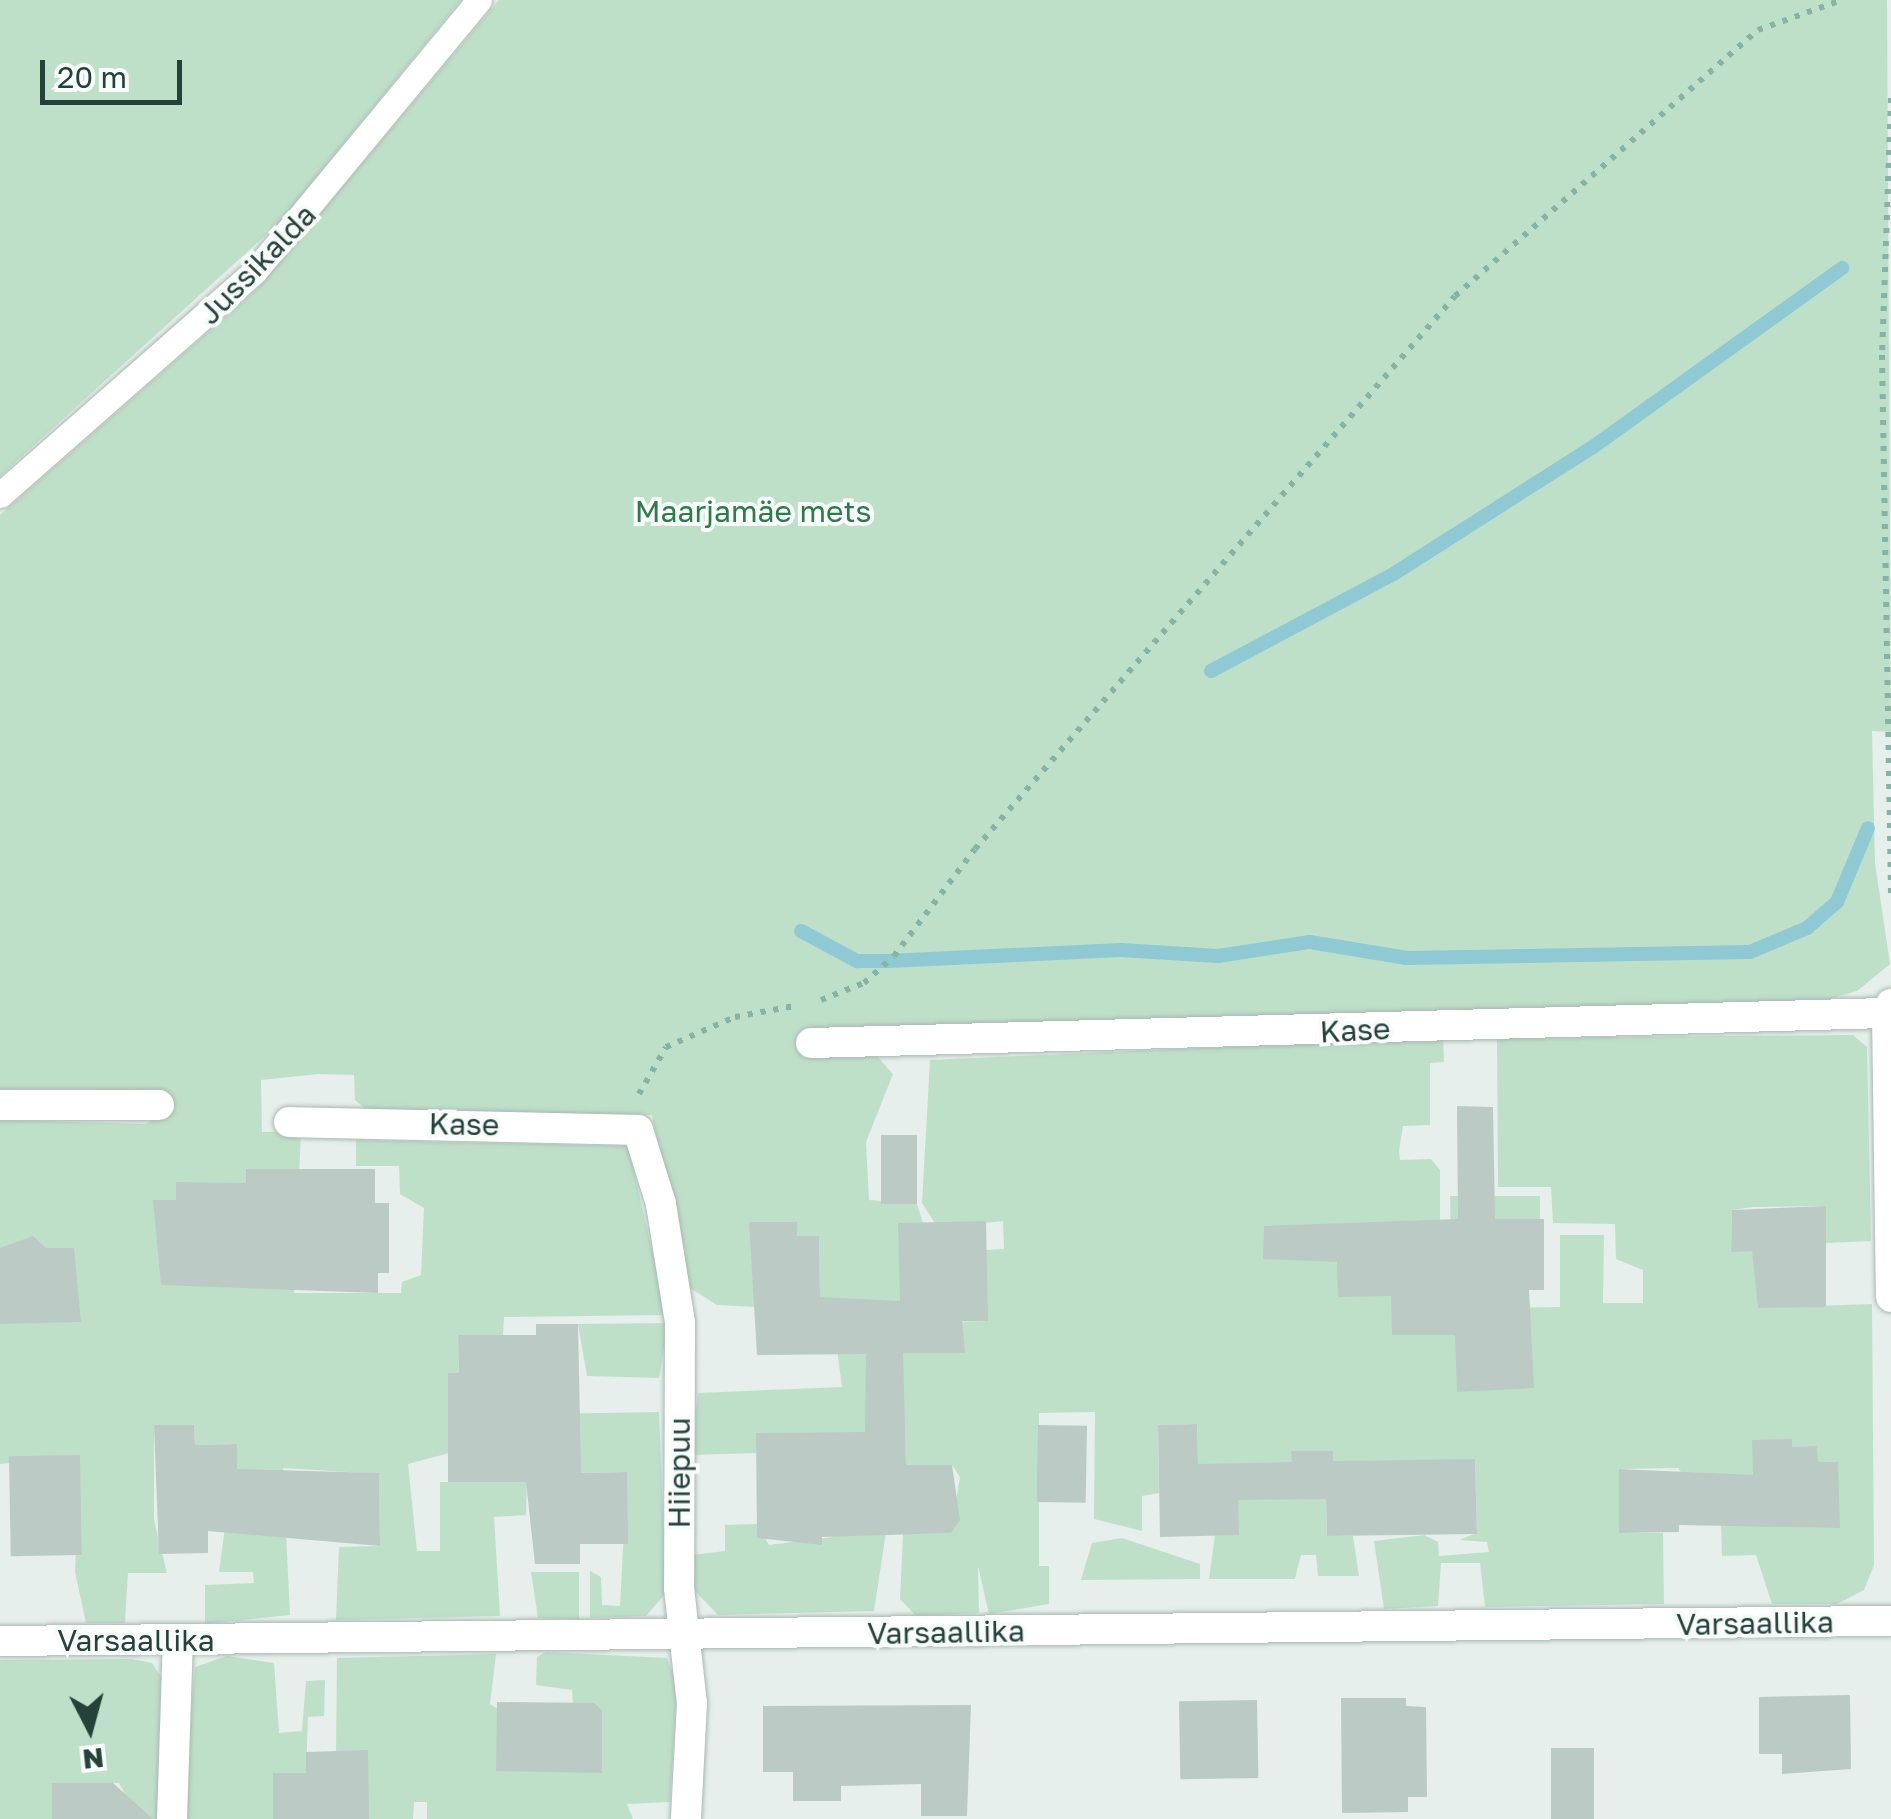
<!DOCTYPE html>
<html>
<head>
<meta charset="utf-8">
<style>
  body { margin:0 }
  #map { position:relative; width:1891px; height:1819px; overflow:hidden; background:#e6efeb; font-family:"Golos Text",sans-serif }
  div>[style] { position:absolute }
  .green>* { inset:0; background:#bfe0c8 }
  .stream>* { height:14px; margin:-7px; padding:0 7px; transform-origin:7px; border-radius:7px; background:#8ec9d4 }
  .building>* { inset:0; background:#bbcac4; transform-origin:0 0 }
  .path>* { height:6px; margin-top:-3px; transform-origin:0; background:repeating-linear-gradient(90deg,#86b3a5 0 5px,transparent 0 13px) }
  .roads { filter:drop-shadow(0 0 2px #a8b8b2) drop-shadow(0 0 2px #a8b8b2) }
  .lane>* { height:25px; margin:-12.5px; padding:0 12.5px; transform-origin:12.5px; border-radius:12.5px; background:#fff }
  .street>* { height:30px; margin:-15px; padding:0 15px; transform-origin:15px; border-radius:15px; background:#fff }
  span { translate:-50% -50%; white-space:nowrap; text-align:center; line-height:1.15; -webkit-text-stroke:8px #f7fbf9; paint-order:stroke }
  .street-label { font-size:30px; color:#24423a }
  .park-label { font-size:30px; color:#2d7a4b }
  .north { position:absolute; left:40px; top:1679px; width:100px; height:100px; -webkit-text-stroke:8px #f7fbf9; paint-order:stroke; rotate:174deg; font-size:28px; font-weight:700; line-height:40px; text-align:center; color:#24423a }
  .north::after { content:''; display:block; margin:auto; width:35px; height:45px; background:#24423a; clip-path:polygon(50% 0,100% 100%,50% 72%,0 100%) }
  .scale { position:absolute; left:40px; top:60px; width:142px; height:45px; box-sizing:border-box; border:5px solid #24423a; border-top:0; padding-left:12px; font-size:30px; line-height:35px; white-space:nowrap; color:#24423a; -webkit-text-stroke:8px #f7fbf9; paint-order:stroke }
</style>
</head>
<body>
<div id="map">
  <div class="green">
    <i style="clip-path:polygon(0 0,461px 0,277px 225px,0 476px)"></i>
    <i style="clip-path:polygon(evenodd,499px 0,1887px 0,1891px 732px,1872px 731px,1875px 863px,1890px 964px,1857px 991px,1818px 1002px,875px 1054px,893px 1074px,866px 1142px,869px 1200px,917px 1204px,924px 1226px,901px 1323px,987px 1321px,986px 1250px,1004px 1249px,1003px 1221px,938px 1228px,922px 1203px,930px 1060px,1443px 1037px,1444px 1062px,1430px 1063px,1430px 1125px,1403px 1126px,1399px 1151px,1400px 1160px,1431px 1159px,1440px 1170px,1440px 1309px,1560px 1307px,1560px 1235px,1604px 1235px,1603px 1303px,1643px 1303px,1643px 1270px,1616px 1259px,1615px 1224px,1553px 1223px,1551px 1187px,1498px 1187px,1497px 1038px,1853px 1035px,1867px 1047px,1871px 1241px,1826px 1243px,1826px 1206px,1753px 1207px,1732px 1210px,1731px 1251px,1753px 1251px,1759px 1308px,1872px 1304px,1874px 1565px,1864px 1590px,1837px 1604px,1772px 1604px,1756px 1555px,1722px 1556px,1721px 1525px,1678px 1468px,1620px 1469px,1620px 1533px,1663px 1533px,1664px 1604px,1485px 1607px,1480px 1563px,1441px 1563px,1438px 1606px,1384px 1609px,1374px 1541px,1424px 1535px,1438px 1542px,1439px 1556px,1489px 1552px,1487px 1542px,1459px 1540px,1477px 1533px,1475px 1460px,1333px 1461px,1333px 1452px,1292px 1452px,1292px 1499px,1326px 1499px,1327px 1536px,1353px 1536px,1359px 1576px,1318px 1576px,1316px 1555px,1301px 1555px,1295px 1579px,1209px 1579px,1215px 1535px,1238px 1535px,1198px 1464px,1197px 1424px,1158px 1425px,1159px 1493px,1142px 1496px,1142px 1531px,1094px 1519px,1095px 1412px,1039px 1413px,1039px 1566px,1049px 1566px,1049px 1604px,989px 1614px,978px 1566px,979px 1613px,916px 1616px,900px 1599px,903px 1534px,951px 1533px,960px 1477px,952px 1465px,906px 1465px,904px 1414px,874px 1611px,718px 1615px,695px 1591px,692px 1555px,725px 1551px,725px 1525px,757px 1524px,769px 1545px,832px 1537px,832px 1462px,796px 1462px,796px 1433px,757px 1433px,756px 1453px,691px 1455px,698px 1393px,842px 1387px,830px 1298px,820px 1297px,819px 1236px,797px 1236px,797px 1222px,750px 1222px,756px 1307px,717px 1305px,690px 1288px,652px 1115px,367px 1110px,355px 1100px,354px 1075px,319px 1074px,261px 1080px,262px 1132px,301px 1131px,294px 1293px,401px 1293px,402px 1282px,421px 1275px,424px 1208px,400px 1194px,399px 1166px,356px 1166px,356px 1140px,628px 1146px,667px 1315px,504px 1317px,503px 1335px,458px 1335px,459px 1373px,540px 1414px,659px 1412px,666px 1593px,646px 1616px,590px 1618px,590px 1571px,601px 1577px,602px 1605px,620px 1606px,627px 1472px,527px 1474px,526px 1515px,494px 1517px,500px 1616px,336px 1620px,339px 1547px,380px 1546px,379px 1474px,283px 1468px,290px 1615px,205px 1624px,205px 1585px,254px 1583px,253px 1572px,219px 1572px,236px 1444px,195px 1445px,194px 1425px,154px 1425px,154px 1520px,167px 1573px,128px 1573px,125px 1623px,86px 1623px,75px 1572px,80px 1456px,0 1464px,0 1120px,146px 1124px,159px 1115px,161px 1090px,0 1089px,0 515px,257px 289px,499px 0,461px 1450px,462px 1482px,440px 1482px,440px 1551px,417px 1551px,408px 1464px,461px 1450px)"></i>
    <i style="clip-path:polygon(1450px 1196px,1540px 1196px,1540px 1219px,1479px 1220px,1451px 1246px)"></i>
    <i style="clip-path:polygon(668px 1323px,659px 1378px,587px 1376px,578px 1324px)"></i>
    <i style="clip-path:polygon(1122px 1538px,1200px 1564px,1200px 1579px,1081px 1580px,1092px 1543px)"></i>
    <i style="clip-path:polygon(531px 1572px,579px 1572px,579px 1619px,538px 1618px)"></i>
    <i style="clip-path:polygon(546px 1652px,667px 1658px,677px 1684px,670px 1802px,627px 1804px,633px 1819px,427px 1819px,427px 1802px,414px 1802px,413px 1819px,369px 1819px,336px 1751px,337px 1658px,496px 1654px,490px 1704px,602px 1772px,602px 1711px,573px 1703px,572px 1690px,536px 1685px,537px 1657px)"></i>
    <i style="clip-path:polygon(227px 1656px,274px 1663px,279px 1733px,302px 1731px,306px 1681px,325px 1680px,324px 1716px,308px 1717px,306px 1773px,273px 1773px,273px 1819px,182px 1819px,195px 1667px)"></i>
    <i style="clip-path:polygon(132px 1659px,152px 1663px,163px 1680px,161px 1819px,139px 1819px,119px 1783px,53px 1783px,52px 1819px,0 1819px,0 1660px)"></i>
  </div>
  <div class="stream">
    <i style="left:1211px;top:671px;width:208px;rotate:-28deg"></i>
    <i style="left:1395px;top:573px;width:235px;rotate:-32.5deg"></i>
    <i style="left:1593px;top:447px;width:307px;rotate:-35.7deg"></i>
    <i style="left:801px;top:931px;width:64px;rotate:28.2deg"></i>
    <i style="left:857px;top:961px;width:31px"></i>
    <i style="left:888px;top:961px;width:233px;rotate:-2.7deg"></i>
    <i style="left:1121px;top:950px;width:97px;rotate:3.5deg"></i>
    <i style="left:1218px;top:956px;width:93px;rotate:-8.7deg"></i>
    <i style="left:1310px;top:942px;width:98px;rotate:9.4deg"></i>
    <i style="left:1407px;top:958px;width:343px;rotate:-1deg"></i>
    <i style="left:1750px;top:952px;width:62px;rotate:-22.8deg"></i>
    <i style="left:1807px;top:928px;width:40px;rotate:-41deg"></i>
    <i style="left:1837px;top:902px;width:80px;rotate:-67.3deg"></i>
  </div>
  <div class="building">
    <i style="clip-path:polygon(1457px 1106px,1493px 1107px,1495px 1219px,1544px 1219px,1544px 1290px,1529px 1290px,1534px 1388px,1457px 1392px,1455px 1335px,1392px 1335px,1391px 1296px,1338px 1297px,1337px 1262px,1263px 1259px,1264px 1226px,1458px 1219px)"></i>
    <i style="left:881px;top:1135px;width:36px;height:69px"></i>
    <i style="clip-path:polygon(246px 1169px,375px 1169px,375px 1203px,389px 1203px,389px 1273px,378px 1273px,378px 1293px,161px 1285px,153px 1200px,176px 1200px,176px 1182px,246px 1183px)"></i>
    <i style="clip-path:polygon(1826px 1206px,1826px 1307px,1758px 1308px,1752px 1251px,1731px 1252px,1732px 1210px)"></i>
    <i style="clip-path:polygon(986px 1221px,988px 1321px,962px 1321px,965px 1353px,903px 1353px,906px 1465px,952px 1465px,960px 1520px,951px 1533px,822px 1537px,822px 1545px,757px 1538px,756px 1433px,865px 1432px,866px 1354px,757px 1355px,749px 1222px,797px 1222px,797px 1236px,819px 1236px,820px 1297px,900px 1301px,898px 1223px)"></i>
    <i style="clip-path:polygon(33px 1236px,46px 1248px,74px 1248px,81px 1322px,0 1324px,0 1248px)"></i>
    <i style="clip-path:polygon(536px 1324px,578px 1324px,581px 1473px,627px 1472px,628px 1544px,580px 1544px,580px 1564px,535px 1564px,526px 1482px,448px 1482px,448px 1373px,459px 1373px,458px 1335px,536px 1335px)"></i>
    <i style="clip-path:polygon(1197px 1424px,1198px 1464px,1292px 1462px,1291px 1451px,1333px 1451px,1333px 1461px,1475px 1459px,1477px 1534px,1327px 1536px,1326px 1499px,1238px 1500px,1239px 1535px,1160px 1537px,1158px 1425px)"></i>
    <i style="clip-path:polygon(154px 1425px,194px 1425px,195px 1445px,237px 1444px,237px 1469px,379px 1473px,380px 1546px,208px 1531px,208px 1553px,159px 1554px)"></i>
    <i style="left:1038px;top:1425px;width:49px;height:77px;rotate:1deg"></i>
    <i style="clip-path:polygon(1792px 1439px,1792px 1447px,1817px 1446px,1818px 1462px,1838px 1462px,1840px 1528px,1679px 1525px,1679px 1532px,1619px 1533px,1619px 1469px,1753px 1475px,1752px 1440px)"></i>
    <i style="left:80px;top:1455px;width:100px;height:71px;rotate:89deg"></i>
    <i style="clip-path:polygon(1850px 1695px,1851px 1769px,1782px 1774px,1782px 1754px,1759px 1754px,1759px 1697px)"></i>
    <i style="clip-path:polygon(1341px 1698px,1406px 1698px,1406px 1706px,1426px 1707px,1427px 1797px,1408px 1797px,1408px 1812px,1342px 1813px)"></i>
    <i style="left:1257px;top:1700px;width:78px;height:78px;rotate:89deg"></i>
    <i style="clip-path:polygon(497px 1702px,594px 1703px,602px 1710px,602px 1773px,496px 1771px)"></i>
    <i style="clip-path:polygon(971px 1705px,967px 1816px,921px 1816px,921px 1784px,841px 1786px,841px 1801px,793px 1801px,793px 1772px,763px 1772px,763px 1706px)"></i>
    <i style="left:1551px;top:1748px;width:43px;height:71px"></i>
    <i style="clip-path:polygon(368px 1750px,369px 1819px,273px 1819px,273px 1773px,306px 1773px,306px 1752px)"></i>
    <i style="clip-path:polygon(52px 1783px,113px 1783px,153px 1819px,52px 1819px)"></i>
  </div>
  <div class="path">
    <i style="left:1891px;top:98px;width:257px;rotate:92deg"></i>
    <i style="left:1882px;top:355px;width:538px;rotate:89.04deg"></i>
    <i style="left:821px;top:1000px;width:46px;rotate:-21.6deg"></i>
    <i style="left:864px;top:983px;width:40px;rotate:-42deg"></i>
    <i style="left:894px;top:956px;width:134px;rotate:-52.9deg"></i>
    <i style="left:975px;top:849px;width:732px;rotate:-49.04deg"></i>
    <i style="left:1455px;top:296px;width:403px;rotate:-41.3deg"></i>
    <i style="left:1758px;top:30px;width:89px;rotate:-19.7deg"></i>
    <i style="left:639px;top:1094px;width:54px;rotate:-60.1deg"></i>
    <i style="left:666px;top:1047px;width:75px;rotate:-23.5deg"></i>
    <i style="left:735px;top:1017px;width:60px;rotate:-10.6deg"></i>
  </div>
  <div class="roads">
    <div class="lane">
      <i style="left:0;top:495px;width:338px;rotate:-41.3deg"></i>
      <i style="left:254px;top:272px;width:353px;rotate:-50.4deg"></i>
    </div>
    <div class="street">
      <i style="left:1887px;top:1013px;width:284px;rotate:89.2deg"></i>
      <i style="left:811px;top:1043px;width:1076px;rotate:-1.6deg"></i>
      <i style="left:1887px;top:1013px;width:10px;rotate:-66deg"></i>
      <i style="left:0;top:1105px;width:159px"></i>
      <i style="left:289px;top:1122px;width:349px;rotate:1.3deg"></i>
      <i style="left:638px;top:1130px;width:77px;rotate:72.7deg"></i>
      <i style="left:661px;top:1204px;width:120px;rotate:80.9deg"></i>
      <i style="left:680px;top:1322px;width:266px;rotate:90.2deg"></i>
      <i style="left:679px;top:1588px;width:116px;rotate:83.6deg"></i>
      <i style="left:692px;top:1703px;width:116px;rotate:93deg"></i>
      <i style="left:0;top:1641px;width:1891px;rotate:-0.61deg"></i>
      <i style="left:172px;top:1819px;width:179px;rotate:-88.1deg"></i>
    </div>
  </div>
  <div class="street-label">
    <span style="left:257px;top:264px;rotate:-46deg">Jussikalda</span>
    <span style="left:1355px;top:1030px;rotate:-3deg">Kase</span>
    <span style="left:464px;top:1124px;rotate:1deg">Kase</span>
    <span style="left:679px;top:1473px;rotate:-90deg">Hiiepuu</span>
    <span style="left:1755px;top:1623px;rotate:-1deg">Varsaallika</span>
    <span style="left:946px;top:1632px;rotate:-1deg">Varsaallika</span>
    <span style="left:136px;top:1640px">Varsaallika</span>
  </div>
  <div class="park-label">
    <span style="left:753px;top:511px">Maarjamäe mets</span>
  </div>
  <div class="north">N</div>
  <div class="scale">20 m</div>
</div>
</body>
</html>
